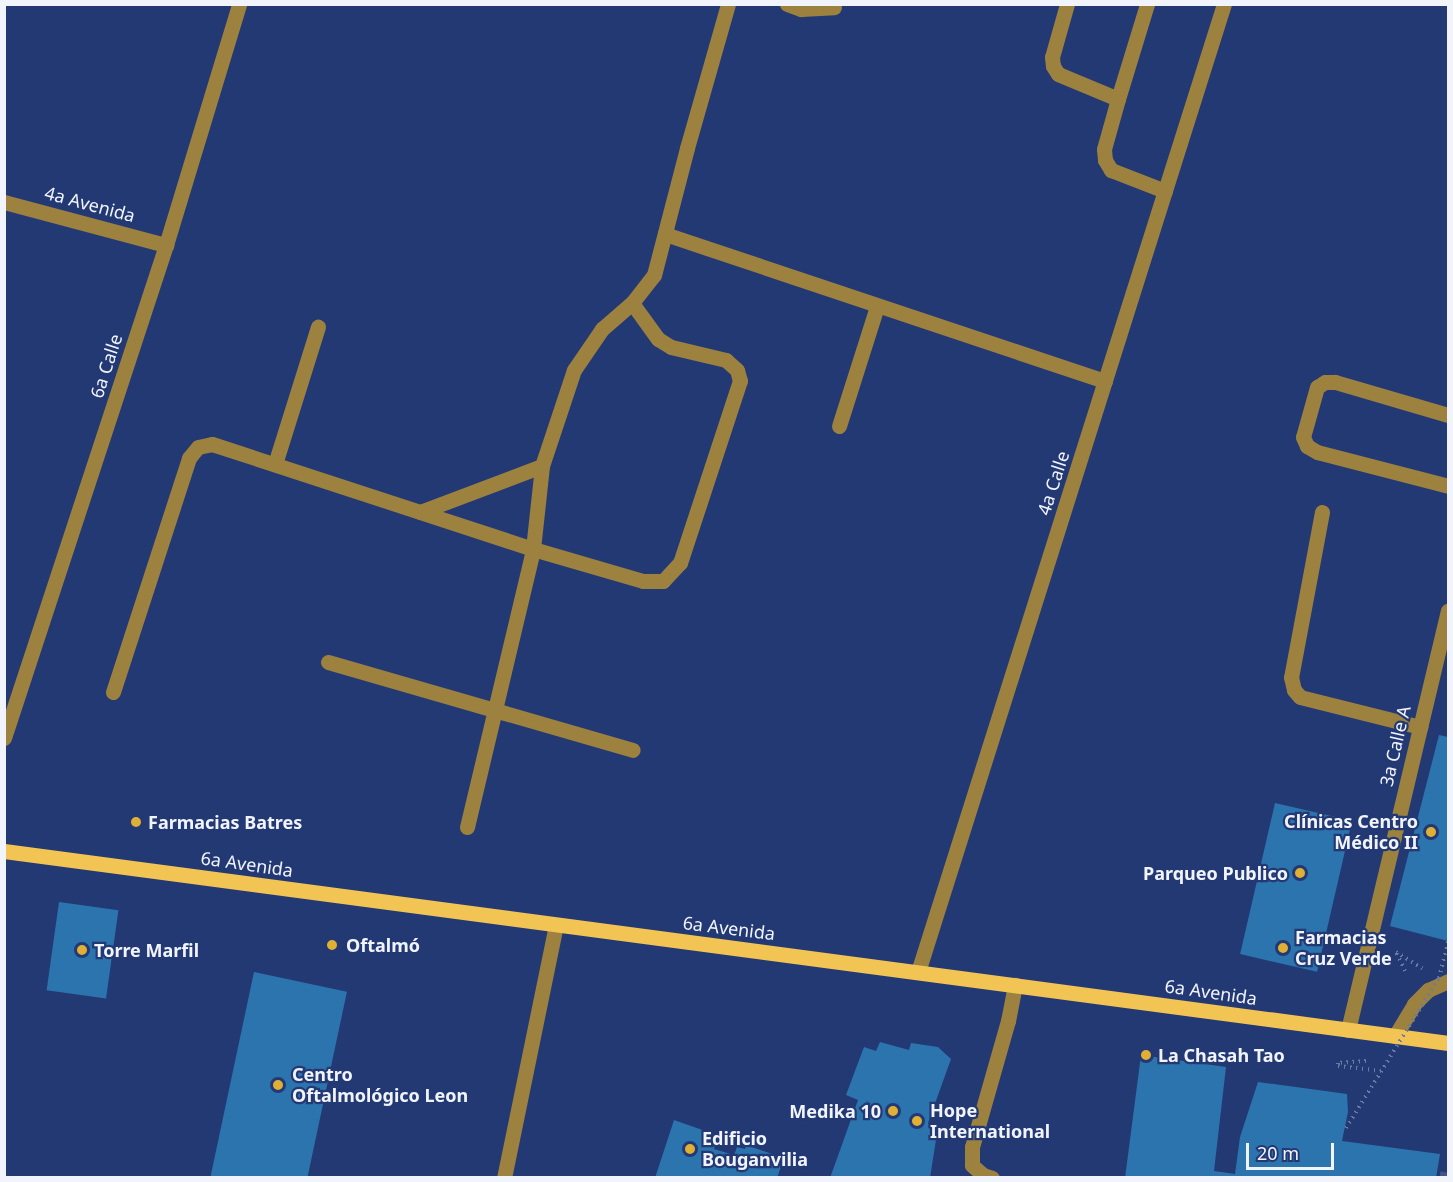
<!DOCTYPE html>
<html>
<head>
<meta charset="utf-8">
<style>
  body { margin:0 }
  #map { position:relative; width:1453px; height:1182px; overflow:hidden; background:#233974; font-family:"Noto Sans",sans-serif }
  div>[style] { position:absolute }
  .building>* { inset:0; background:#2c74ae; transform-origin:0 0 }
  .minor-tunnel>* { height:15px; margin-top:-7.5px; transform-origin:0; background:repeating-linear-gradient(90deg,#425588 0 15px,transparent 0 23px) }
  .path>* { height:4px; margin-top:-2px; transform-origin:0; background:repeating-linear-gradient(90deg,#6a7aa3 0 1.5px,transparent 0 6px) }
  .minor>* { height:15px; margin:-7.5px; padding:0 7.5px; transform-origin:7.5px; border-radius:7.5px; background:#9d813f }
  .major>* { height:15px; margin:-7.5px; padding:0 7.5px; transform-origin:7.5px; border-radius:7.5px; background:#f2c454 }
  .path-bridge>* { height:4px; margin-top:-2px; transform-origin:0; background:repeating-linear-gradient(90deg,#6a7aa3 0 1.5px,transparent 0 6px) }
  .dots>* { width:16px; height:16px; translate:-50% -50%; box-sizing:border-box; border:3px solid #233974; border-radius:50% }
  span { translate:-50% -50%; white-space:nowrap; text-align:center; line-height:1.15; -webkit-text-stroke:4.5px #233974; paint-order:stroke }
  .street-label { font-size:18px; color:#f1f4fc }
  .poi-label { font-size:18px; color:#f1f4fc; font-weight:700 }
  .left { translate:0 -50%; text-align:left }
  .right { translate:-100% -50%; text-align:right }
  .frame { position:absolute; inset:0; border:6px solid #f1f4fc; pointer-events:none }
  .scale { position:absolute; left:1246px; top:1143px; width:88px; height:27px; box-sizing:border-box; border:3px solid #f1f4fc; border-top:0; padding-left:8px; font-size:18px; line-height:21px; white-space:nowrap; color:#f1f4fc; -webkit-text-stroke:4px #233974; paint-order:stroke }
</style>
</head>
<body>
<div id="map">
  <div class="building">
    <i style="clip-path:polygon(1439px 735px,1448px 737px,1448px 941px,1390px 926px)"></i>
    <i style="left:1275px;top:803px;width:79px;height:155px;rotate:13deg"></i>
    <i style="left:59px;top:902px;width:60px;height:89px;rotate:8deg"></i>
    <i style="left:254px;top:972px;width:95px;height:211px;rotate:12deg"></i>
    <i style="clip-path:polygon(880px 1042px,909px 1050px,911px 1043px,938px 1047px,951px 1059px,928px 1123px,938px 1127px,930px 1178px,830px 1178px,858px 1100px,846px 1095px,864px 1047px,876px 1051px)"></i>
    <i style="clip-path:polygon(1141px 1055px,1226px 1067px,1214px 1171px,1235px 1174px,1240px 1137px,1258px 1082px,1347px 1094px,1348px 1112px,1342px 1141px,1440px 1154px,1436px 1178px,1125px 1178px)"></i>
    <i style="clip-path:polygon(674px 1120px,711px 1133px,710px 1136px,717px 1139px,714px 1149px,734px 1155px,737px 1147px,745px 1149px,746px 1145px,784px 1158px,777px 1178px,655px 1178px)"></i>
  </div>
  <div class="minor-tunnel">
    <i style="left:1447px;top:1178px;width:6px;rotate:-81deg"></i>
  </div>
  <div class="path">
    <i style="left:1405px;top:971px;width:21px;rotate:-115deg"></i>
    <i style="left:1396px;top:952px;width:31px;rotate:32deg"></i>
    <i style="left:1366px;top:1061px;width:28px;rotate:176deg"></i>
    <i style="left:1338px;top:1063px;width:3px;rotate:90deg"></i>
    <i style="left:1338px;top:1066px;width:44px;rotate:6.5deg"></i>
  </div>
  <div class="minor">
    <i style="left:787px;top:4px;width:15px;rotate:20deg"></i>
    <i style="left:801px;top:9px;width:33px;rotate:-3deg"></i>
    <i style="left:1067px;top:4px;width:55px;rotate:105.8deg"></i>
    <i style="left:1052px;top:57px;width:9px;rotate:84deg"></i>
    <i style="left:1053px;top:66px;width:9px;rotate:58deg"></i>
    <i style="left:1058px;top:74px;width:65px;rotate:22.6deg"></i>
    <i style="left:1118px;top:99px;width:52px;rotate:105.6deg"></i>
    <i style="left:1104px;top:149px;width:11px;rotate:85deg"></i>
    <i style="left:1105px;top:160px;width:12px;rotate:59deg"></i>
    <i style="left:1111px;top:170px;width:58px;rotate:21.3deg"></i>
    <i style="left:1118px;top:99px;width:99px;rotate:-73deg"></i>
    <i style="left:4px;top:202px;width:168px;rotate:14.9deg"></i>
    <i style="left:665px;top:234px;width:464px;rotate:18.5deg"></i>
    <i style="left:1448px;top:415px;width:118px;rotate:-163.7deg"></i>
    <i style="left:1335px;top:382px;width:10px;rotate:180deg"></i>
    <i style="left:1325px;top:382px;width:9px;rotate:148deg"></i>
    <i style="left:1317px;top:387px;width:52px;rotate:105.6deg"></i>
    <i style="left:1303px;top:437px;width:10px;rotate:66deg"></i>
    <i style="left:1307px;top:446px;width:12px;rotate:31deg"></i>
    <i style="left:1317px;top:452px;width:135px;rotate:14.5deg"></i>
    <i style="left:839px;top:426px;width:126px;rotate:-72.4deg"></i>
    <i style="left:275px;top:464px;width:144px;rotate:-72.6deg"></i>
    <i style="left:420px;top:512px;width:130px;rotate:-20.7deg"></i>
    <i style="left:1322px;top:512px;width:168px;rotate:100.6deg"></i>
    <i style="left:1291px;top:677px;width:13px;rotate:77deg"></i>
    <i style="left:1294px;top:690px;width:9px;rotate:49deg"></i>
    <i style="left:1300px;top:697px;width:124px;rotate:14deg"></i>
    <i style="left:328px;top:662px;width:317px;rotate:16.1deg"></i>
    <i style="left:113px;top:692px;width:246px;rotate:-72deg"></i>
    <i style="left:189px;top:458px;width:14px;rotate:-51deg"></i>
    <i style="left:198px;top:447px;width:14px;rotate:-12deg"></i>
    <i style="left:212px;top:444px;width:338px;rotate:18.1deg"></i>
    <i style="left:533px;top:549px;width:115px;rotate:16.2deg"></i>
    <i style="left:643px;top:581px;width:20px"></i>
    <i style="left:663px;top:581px;width:25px;rotate:-47deg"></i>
    <i style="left:680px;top:563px;width:192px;rotate:-71.8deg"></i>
    <i style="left:740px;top:381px;width:11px;rotate:-105deg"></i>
    <i style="left:737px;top:370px;width:15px;rotate:-138deg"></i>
    <i style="left:726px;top:360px;width:57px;rotate:-166.7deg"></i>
    <i style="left:671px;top:347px;width:15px;rotate:-148deg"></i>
    <i style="left:658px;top:339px;width:44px;rotate:-125.8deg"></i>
    <i style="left:4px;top:738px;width:519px;rotate:-71.81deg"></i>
    <i style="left:166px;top:245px;width:252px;rotate:-73.1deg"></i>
    <i style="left:467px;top:827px;width:286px;rotate:-76.6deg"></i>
    <i style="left:533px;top:549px;width:83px;rotate:-83.8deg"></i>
    <i style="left:542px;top:466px;width:101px;rotate:-71.6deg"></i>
    <i style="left:574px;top:370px;width:50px;rotate:-55.7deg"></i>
    <i style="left:602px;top:329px;width:40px;rotate:-41deg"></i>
    <i style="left:632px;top:303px;width:36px;rotate:-52deg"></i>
    <i style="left:654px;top:275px;width:131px;rotate:-75.4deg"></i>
    <i style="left:687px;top:148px;width:150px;rotate:-74.1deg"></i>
    <i style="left:918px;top:972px;width:1015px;rotate:-72.46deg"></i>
    <i style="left:1348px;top:1030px;width:431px;rotate:-76.6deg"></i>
    <i style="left:1395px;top:1036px;width:37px;rotate:-59deg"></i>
    <i style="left:1414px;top:1004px;width:20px;rotate:-45deg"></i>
    <i style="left:1428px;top:990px;width:22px;rotate:-24deg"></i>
    <i style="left:504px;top:1178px;width:258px;rotate:-78.4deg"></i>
    <i style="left:992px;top:1178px;width:9px;rotate:-162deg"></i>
    <i style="left:983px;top:1175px;width:15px;rotate:-138deg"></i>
    <i style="left:972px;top:1165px;width:18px;rotate:-90deg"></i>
    <i style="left:972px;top:1147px;width:131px;rotate:-74.1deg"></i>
    <i style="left:1008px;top:1021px;width:37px;rotate:-79deg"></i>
  </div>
  <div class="major">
    <i style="left:4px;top:851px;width:1457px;rotate:7.57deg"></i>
  </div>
  <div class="path-bridge">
    <i style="left:1346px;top:1128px;width:176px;rotate:-58.2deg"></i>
    <i style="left:1439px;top:978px;width:38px;rotate:-76deg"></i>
  </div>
  <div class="dots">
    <i style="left:136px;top:822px;background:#e0b034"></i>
    <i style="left:1431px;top:832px;background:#e0b034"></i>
    <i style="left:1300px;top:873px;background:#e0b034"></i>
    <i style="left:332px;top:945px;background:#e0b034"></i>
    <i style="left:1283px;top:948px;background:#e0b034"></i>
    <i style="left:82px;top:950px;background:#e0b034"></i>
    <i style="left:1146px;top:1055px;background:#e0b034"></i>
    <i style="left:278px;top:1085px;background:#e0b034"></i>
    <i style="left:893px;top:1111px;background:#e0b034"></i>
    <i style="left:917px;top:1121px;background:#e0b034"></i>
    <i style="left:690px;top:1149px;background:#e0b034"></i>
  </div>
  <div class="street-label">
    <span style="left:90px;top:204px;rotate:15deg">4a Avenida</span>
    <span style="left:106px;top:366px;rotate:-72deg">6a Calle</span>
    <span style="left:1053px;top:483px;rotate:-72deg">4a Calle</span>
    <span style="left:1395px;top:746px;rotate:-77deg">3a Calle A</span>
    <span style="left:247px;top:864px;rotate:8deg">6a Avenida</span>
    <span style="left:729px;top:928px;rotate:7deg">6a Avenida</span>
    <span style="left:1211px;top:992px;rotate:8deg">6a Avenida</span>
  </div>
  <div class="poi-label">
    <span class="left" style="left:148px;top:822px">Farmacias Batres</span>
    <span class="right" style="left:1418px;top:832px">Clínicas Centro<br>Médico II</span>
    <span class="right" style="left:1288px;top:873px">Parqueo Publico</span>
    <span class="left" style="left:1295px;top:948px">Farmacias<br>Cruz Verde</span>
    <span class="left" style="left:346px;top:945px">Oftalmó</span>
    <span class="left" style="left:94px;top:950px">Torre Marfil</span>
    <span class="left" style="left:1158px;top:1055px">La Chasah Tao</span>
    <span class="left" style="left:292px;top:1085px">Centro<br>Oftalmológico Leon</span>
    <span class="right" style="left:881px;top:1111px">Medika 10</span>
    <span class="left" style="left:930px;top:1121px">Hope<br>International</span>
    <span class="left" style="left:702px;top:1149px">Edificio<br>Bouganvilia</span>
  </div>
  <div class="frame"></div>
  <div class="scale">20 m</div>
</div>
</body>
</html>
